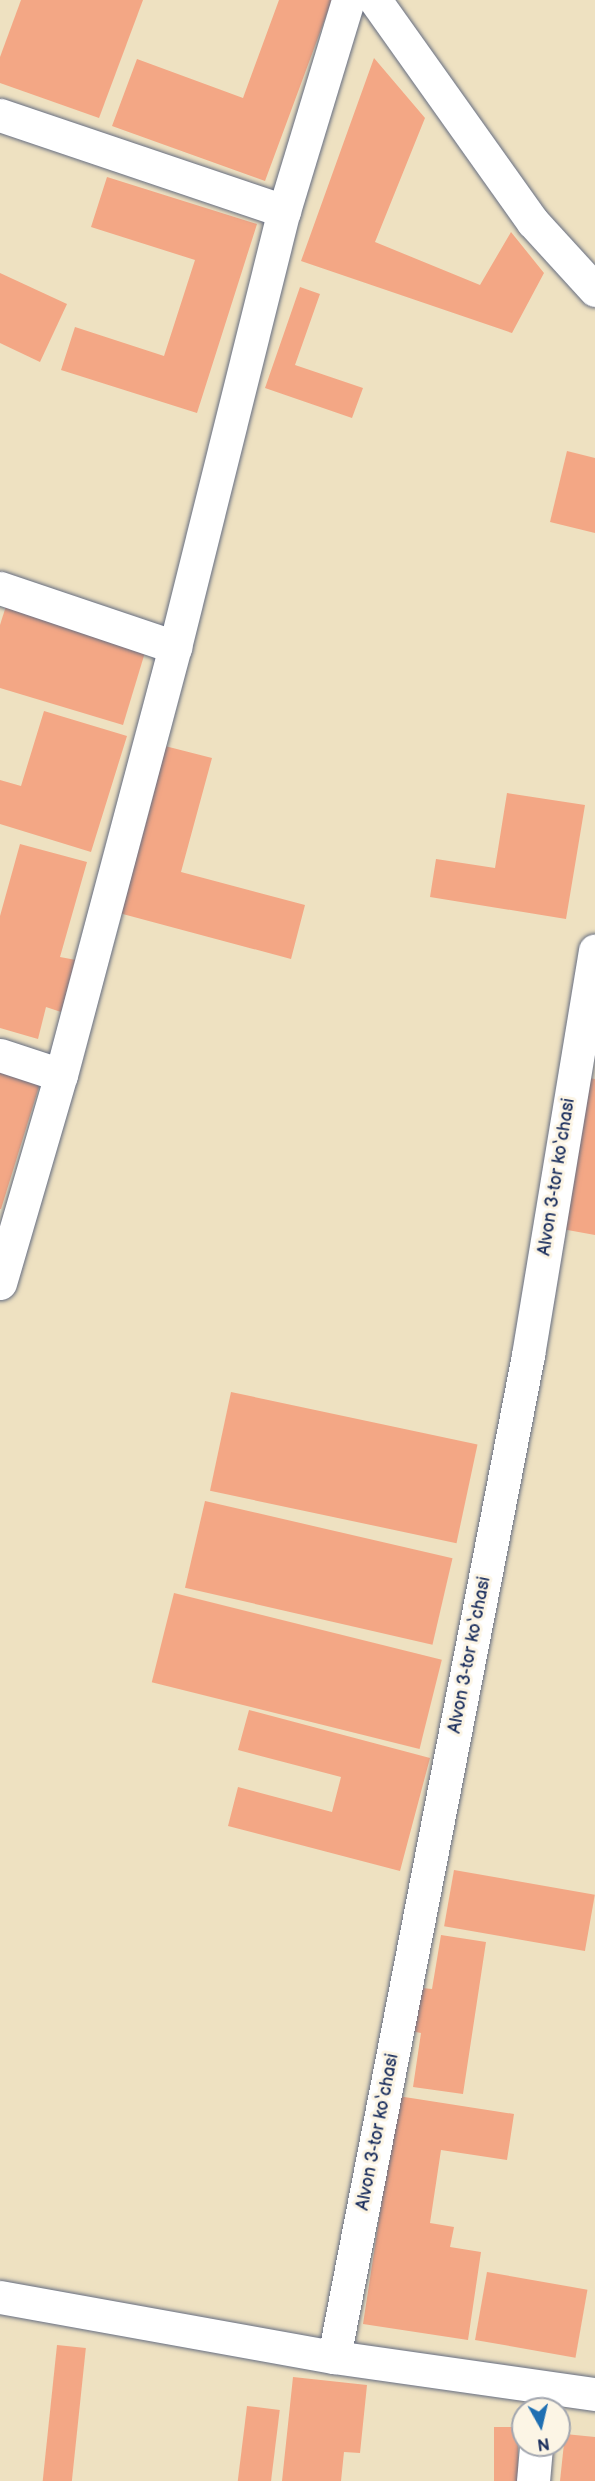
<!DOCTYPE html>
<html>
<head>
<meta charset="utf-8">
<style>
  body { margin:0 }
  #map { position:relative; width:595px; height:2481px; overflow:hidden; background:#eee1c1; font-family:"Balsamiq Sans",sans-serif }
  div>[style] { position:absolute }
  .building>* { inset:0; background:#f3a785; transform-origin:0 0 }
  .roads { filter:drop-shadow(0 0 2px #656d81) drop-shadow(0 0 2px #656d81) }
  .street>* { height:33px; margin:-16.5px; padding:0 16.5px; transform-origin:16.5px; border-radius:16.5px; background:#fff }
  .secondary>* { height:33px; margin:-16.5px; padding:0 16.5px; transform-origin:16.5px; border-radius:16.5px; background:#fff }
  span { translate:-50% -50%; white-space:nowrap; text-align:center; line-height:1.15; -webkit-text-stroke:6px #fcf5e5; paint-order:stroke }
  .street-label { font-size:18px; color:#1b2f5e }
  .north { position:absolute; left:511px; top:2397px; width:60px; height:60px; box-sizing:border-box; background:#fcf5e5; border:2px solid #a2a6af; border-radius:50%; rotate:172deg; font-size:16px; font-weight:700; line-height:24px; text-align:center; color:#1b2f5e }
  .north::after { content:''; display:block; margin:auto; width:21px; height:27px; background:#1f6fb2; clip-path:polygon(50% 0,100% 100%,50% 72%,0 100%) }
</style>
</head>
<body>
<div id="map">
  <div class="building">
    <i style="clip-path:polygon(21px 0,143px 0,99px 118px,0 83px,0 57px)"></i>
    <i style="clip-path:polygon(279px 0,332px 0,265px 181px,112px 126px,137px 59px,243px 98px)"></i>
    <i style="clip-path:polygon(374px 58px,425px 118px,375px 242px,480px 285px,511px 232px,544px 273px,512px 333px,301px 261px)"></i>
    <i style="clip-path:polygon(107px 177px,257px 224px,197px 413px,61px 370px,75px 327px,164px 356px,195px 260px,91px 227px)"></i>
    <i style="clip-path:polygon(0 273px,67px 304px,40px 362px,0 343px)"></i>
    <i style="clip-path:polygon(300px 287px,320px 294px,295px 365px,363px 388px,352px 418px,265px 388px)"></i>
    <i style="clip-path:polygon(567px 451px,595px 458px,595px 533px,550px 522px)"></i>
    <i style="clip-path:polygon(6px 606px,146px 649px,123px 725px,0 688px,0 625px)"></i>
    <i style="clip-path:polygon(44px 711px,127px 736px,91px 852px,0 824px,0 780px,21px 786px)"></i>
    <i style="clip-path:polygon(165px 746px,212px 758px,181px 872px,305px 905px,291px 959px,119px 913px)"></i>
    <i style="clip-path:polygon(507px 793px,585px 805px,566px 919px,430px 897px,436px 859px,495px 868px)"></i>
    <i style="clip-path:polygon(20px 844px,87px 862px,60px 957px,76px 960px,61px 1012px,46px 1007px,38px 1039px,0 1028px,0 916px)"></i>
    <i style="clip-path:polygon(0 1064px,42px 1077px,1px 1209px,0 1209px)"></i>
    <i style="clip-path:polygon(589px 1078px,595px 1079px,595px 1235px,562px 1229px)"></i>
    <i style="left:231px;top:1392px;width:252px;height:101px;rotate:12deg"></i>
    <i style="left:205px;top:1501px;width:254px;height:89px;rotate:13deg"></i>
    <i style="left:174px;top:1593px;width:276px;height:92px;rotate:14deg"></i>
    <i style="clip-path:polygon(249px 1710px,430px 1758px,400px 1871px,228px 1826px,238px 1787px,332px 1812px,341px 1777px,238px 1750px)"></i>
    <i style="left:454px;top:1870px;width:143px;height:57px;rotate:10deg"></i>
    <i style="clip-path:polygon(441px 1935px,486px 1942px,463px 2094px,413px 2087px,421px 2033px,406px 2030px,413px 1987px,432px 1989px)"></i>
    <i style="clip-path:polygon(398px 2096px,514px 2114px,507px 2160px,441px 2150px,430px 2223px,454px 2227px,450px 2247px,481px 2252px,468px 2340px,363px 2324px)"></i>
    <i style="left:487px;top:2272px;width:102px;height:69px;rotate:10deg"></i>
    <i style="left:57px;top:2345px;width:29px;height:137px;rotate:6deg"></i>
    <i style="clip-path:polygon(293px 2377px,367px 2385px,360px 2453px,344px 2452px,341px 2481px,282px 2481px)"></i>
    <i style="left:247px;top:2406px;width:33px;height:76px;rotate:7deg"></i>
    <i style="left:494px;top:2427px;width:24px;height:54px"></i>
    <i style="clip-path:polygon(565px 2434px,595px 2437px,595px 2481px,560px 2481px)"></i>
  </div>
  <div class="roads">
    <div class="street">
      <i style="left:375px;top:0;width:272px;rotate:54.6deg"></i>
      <i style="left:533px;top:222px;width:92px;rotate:47.6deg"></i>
      <i style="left:0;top:115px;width:300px;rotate:18.7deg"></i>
      <i style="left:0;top:588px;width:185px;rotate:18.6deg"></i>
      <i style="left:0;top:1055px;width:64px;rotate:18.2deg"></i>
      <i style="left:0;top:2297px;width:339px;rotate:10.2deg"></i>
      <i style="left:334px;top:2357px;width:264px;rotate:8.1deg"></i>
      <i style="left:334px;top:2357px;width:1021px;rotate:-79.04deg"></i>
      <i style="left:528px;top:1355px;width:410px;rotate:-80.6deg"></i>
      <i style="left:533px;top:2481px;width:36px;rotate:-85deg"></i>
    </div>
    <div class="secondary">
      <i style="left:0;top:1283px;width:217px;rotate:-73.7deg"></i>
      <i style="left:61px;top:1075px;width:443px;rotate:-75.1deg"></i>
      <i style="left:175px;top:647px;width:449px;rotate:-76deg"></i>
      <i style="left:284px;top:211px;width:220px;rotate:-73.1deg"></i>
    </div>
  </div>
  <div class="street-label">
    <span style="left:557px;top:1177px;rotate:-81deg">Alvon 3-tor ko‘chasi</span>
    <span style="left:470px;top:1655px;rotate:-79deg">Alvon 3-tor ko‘chasi</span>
    <span style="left:378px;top:2132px;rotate:-79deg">Alvon 3-tor ko‘chasi</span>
  </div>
  <div class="north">N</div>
</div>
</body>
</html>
